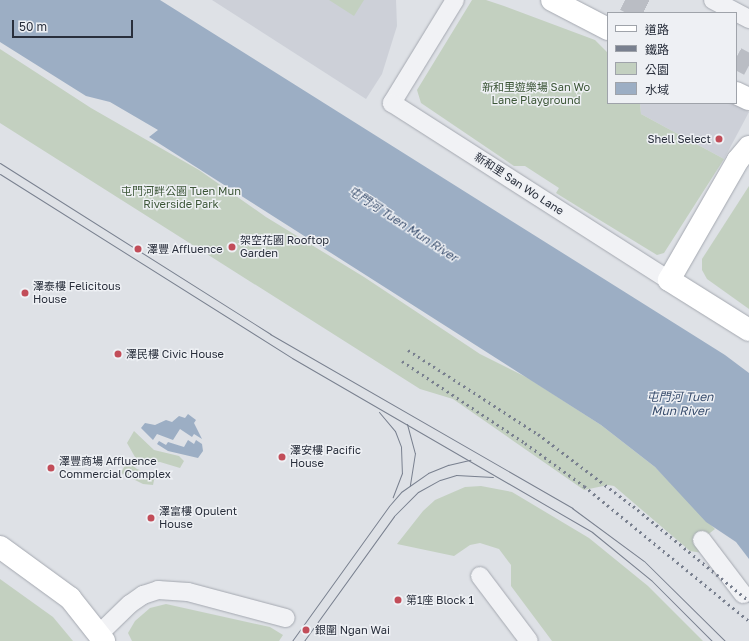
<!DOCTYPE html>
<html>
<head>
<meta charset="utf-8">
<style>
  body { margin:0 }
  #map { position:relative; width:749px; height:641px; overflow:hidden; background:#dee1e6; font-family:"Golos Text","Noto Sans TC",sans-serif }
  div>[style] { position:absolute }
  .built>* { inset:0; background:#cdd0d8 }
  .green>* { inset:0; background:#c3d0c0 }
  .water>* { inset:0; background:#9caec4 }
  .highway-tunnel>* { height:22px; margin-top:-11px; transform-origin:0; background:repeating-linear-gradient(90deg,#babdc4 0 22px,transparent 0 33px) }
  .roads { filter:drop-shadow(0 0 1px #a4a8b0) drop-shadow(0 0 1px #a4a8b0) }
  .street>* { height:18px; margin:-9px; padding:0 9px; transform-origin:9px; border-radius:9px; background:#f1f2f5 }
  .secondary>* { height:22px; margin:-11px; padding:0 11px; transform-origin:11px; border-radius:11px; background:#fff }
  .highway>* { height:22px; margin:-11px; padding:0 11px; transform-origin:11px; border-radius:11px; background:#fff }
  .tram>* { height:1px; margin:-0.5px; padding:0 0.5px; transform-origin:0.5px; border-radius:0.5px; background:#79808f }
  .rail>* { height:3px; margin-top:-1.5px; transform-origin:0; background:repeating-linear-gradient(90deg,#79808f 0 2px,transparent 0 6px) }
  .dots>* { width:11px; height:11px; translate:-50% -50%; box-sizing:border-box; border:2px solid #eef0f4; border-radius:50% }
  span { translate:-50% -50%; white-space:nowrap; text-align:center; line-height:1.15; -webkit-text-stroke:3px #eef0f4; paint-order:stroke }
  .park-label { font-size:11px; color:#3c5637 }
  .poi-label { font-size:11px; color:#292f3c }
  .right { translate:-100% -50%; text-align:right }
  .left { translate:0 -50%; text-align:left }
  .street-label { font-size:11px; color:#292f3c }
  .water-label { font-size:12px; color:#374c6c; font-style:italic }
  .legend { position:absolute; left:607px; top:12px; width:130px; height:92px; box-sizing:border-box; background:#eef0f4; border:1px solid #9fa3aa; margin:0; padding:5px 7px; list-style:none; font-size:12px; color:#292f3c }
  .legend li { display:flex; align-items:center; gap:8px; height:20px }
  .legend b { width:20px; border:1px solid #9fa3aa }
  .scale { position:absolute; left:12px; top:20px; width:121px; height:18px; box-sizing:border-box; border:2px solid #292f3c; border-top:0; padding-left:5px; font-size:12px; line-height:14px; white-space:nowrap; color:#292f3c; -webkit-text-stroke:3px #eef0f4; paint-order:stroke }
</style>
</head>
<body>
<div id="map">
  <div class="built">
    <i style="clip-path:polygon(212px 0,396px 0,397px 26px,382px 74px,366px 99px)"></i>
    <i style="clip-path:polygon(640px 103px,736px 103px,749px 112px,724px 159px,641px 114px)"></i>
  </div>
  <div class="green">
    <i style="clip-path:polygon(329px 0,364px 0,354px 16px)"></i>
    <i style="clip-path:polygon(472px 0,486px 0,504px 6px,595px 40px,608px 53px,608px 103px,640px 103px,641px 114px,724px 159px,664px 253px,657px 255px,585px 211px,556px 193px,559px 188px,525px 166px,514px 166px,421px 103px,417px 90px)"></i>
    <i style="clip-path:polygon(0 49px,91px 108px,199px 170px,266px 217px,364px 277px,480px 354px,528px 378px,601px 425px,655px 467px,715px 529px,696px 544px,703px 553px,690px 551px,614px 486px,608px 485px,584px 490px,453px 399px,420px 389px,0 123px)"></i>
    <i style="clip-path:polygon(749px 186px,749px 309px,707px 279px,702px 270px,702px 259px)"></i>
    <i style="clip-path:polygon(134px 431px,154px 450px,179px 456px,184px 461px,180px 468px,160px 462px,146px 463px,135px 457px,127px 443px)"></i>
    <i style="clip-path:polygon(127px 461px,137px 469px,155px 476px,153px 485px,143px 484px,121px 473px)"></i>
    <i style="clip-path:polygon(481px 486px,512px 492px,589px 538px,648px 586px,703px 641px,552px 641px,511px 586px,511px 565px,499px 549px,480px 543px,470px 545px,454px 556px,397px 544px,423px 511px,435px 500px,465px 487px)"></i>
    <i style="clip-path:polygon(0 579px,53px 617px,73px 641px,0 641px)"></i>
    <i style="clip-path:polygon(166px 604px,270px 627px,283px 635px,279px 641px,132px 641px,128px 633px,135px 621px,150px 608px)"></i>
  </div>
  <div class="water">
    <i style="clip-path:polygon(0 0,160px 0,725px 355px,749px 373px,749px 559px,736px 542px,706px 522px,655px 467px,601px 425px,149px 137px,158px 130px,110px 102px,86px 96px,0 42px)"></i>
    <i style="clip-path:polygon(188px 414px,196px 420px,194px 423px,202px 439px,194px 434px,192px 437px,180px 429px,173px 440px,157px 434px,153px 440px,141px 428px,145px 423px,155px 425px,166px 420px,172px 422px,179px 416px,185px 418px)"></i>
    <i style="clip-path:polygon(188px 440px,194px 444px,196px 440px,202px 444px,203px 451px,198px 458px,168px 451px,157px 444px,159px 441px,166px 445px,168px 442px,184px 447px)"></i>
  </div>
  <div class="highway-tunnel">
    <i style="left:625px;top:0;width:28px;rotate:27deg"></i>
    <i style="left:736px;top:58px;width:15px;rotate:28deg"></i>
  </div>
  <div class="roads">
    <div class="street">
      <i style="left:455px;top:0;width:121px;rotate:121.5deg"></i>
      <i style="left:392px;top:103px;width:329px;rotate:32.6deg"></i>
      <i style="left:713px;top:0;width:41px;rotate:27.8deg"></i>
      <i style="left:702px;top:540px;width:68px;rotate:52.8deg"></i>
      <i style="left:480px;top:576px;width:81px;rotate:53deg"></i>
      <i style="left:99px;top:634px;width:43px;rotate:-44.1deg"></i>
      <i style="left:130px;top:604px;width:16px;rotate:-35deg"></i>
      <i style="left:143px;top:595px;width:16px;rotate:-18deg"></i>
      <i style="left:158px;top:590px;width:30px;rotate:4deg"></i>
      <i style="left:188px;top:592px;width:101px;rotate:14.9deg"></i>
    </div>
    <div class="secondary">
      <i style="left:669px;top:280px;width:94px;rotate:32deg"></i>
      <i style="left:0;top:547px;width:87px;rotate:36.1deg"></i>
      <i style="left:70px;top:598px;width:55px;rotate:51.7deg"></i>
    </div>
    <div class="highway">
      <i style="left:552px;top:0;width:63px;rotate:27.4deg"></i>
      <i style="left:736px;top:93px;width:14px;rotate:25deg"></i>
      <i style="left:669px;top:280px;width:138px;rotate:-60.1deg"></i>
      <i style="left:738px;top:160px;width:17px;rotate:-50deg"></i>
    </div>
  </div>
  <div class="tram">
    <i style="left:0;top:163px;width:320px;rotate:32.3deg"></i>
    <i style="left:270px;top:334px;width:349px;rotate:29.9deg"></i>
    <i style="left:572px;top:508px;width:89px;rotate:36.4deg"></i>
    <i style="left:644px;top:561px;width:114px;rotate:44.6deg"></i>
    <i style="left:0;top:174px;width:345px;rotate:32.2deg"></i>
    <i style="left:292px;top:358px;width:347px;rotate:30.1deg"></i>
    <i style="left:592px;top:532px;width:77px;rotate:39.2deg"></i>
    <i style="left:652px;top:581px;width:85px;rotate:45deg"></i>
    <i style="left:379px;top:412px;width:25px;rotate:50deg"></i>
    <i style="left:395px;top:431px;width:17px;rotate:69deg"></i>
    <i style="left:401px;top:447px;width:26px;rotate:88deg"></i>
    <i style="left:402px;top:473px;width:26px;rotate:111deg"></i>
    <i style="left:407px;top:424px;width:30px;rotate:75deg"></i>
    <i style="left:415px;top:453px;width:33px;rotate:99deg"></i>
    <i style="left:292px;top:641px;width:166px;rotate:-54.3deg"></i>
    <i style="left:389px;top:506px;width:18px;rotate:-49deg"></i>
    <i style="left:401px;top:492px;width:33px;rotate:-35deg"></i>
    <i style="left:428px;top:473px;width:22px;rotate:-22deg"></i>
    <i style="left:448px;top:465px;width:23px;rotate:-13deg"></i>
    <i style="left:304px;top:641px;width:154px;rotate:-54.2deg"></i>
    <i style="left:394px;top:516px;width:34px;rotate:-45deg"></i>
    <i style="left:418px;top:492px;width:25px;rotate:-29deg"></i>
    <i style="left:440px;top:480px;width:17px;rotate:-17deg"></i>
    <i style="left:456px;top:475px;width:37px;rotate:3deg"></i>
  </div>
  <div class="rail">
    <i style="left:408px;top:350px;width:155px;rotate:32.9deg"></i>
    <i style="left:538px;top:434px;width:119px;rotate:37.2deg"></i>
    <i style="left:633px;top:506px;width:150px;rotate:39.3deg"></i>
    <i style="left:402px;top:361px;width:148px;rotate:33.7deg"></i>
    <i style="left:525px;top:443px;width:73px;rotate:36.1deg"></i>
    <i style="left:584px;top:486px;width:213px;rotate:39.3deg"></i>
  </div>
  <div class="dots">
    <i style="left:719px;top:139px;background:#c24d59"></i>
    <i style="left:232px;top:247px;background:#c24d59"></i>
    <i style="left:138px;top:249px;background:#c24d59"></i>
    <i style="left:25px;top:293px;background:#c24d59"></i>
    <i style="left:118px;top:354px;background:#c24d59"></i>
    <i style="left:282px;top:457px;background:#c24d59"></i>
    <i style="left:51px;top:468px;background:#c24d59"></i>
    <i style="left:151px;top:518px;background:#c24d59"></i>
    <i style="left:398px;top:600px;background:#c24d59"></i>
    <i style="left:306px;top:630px;background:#c24d59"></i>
  </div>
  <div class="park-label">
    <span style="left:536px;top:94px">新和里遊樂場 San Wo<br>Lane Playground</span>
    <span style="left:181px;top:198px">屯門河畔公園 Tuen Mun<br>Riverside Park</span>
  </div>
  <div class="poi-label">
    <span class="right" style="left:711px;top:139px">Shell Select</span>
    <span class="left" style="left:240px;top:247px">架空花園 Rooftop<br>Garden</span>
    <span class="left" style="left:147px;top:249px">澤豐 Affluence</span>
    <span class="left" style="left:33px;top:293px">澤泰樓 Felicitous<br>House</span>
    <span class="left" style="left:126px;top:354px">澤民樓 Civic House</span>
    <span class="left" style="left:290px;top:457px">澤安樓 Pacific<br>House</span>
    <span class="left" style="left:59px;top:468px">澤豐商場 Affluence<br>Commercial Complex</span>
    <span class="left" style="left:159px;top:518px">澤富樓 Opulent<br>House</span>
    <span class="left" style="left:406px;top:600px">第1座 Block 1</span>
    <span class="left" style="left:315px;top:630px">銀圍 Ngan Wai</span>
  </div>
  <div class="street-label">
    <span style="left:519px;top:184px;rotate:33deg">新和里 San Wo Lane</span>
  </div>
  <div class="water-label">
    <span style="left:403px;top:224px;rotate:33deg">屯門河 Tuen Mun River</span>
    <span style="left:680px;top:404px">屯門河 Tuen<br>Mun River</span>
  </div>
  <ul class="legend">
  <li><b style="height:5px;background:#fff"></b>道路</li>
  <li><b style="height:5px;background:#79808f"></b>鐵路</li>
  <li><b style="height:11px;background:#c3d0c0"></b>公園</li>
  <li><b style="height:11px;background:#9caec4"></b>水域</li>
  </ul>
  <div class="scale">50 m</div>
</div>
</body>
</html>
